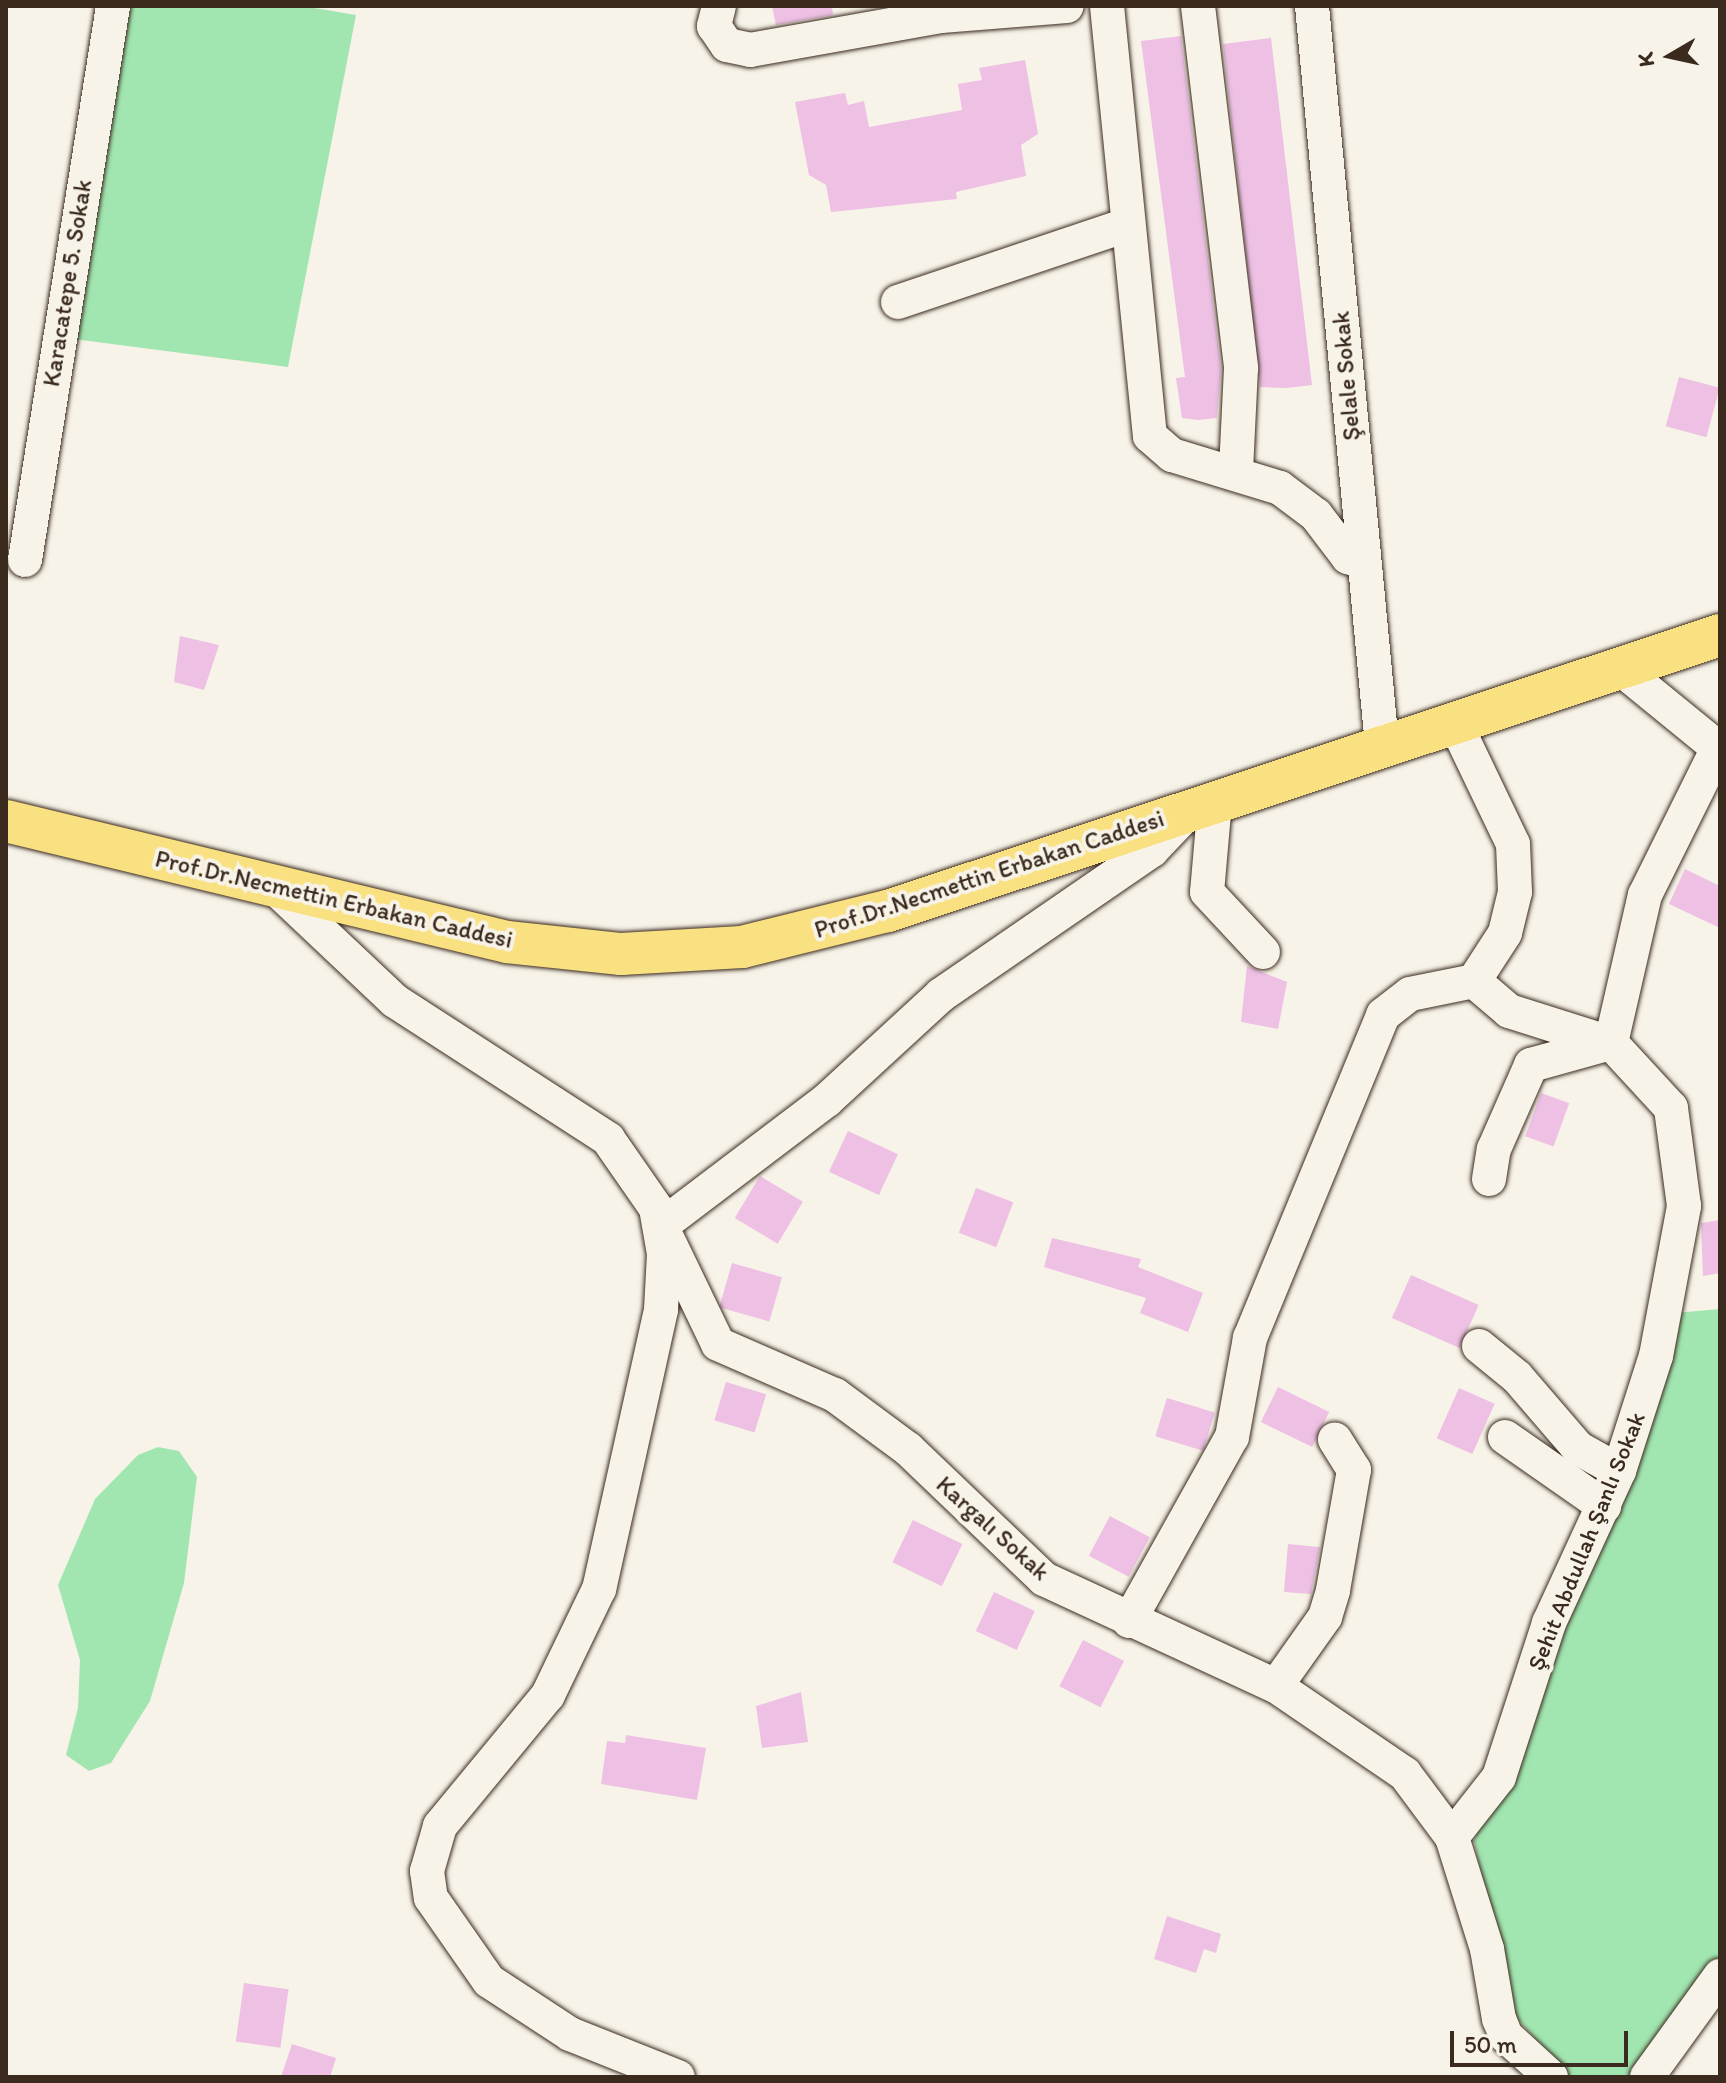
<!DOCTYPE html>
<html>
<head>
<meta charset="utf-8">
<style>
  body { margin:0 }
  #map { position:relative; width:1726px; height:2083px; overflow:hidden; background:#f7f3e8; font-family:Itim,sans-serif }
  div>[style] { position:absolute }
  .green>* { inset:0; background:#a1e6b1 }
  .building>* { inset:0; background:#edc0e4; transform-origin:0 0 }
  .roads { filter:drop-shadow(0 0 2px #3b2a1e) drop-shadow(0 0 2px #3b2a1e) }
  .minor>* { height:34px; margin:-17px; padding:0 17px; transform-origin:17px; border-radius:17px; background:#f7f3e8 }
  .major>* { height:42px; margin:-21px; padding:0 21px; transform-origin:21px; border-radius:21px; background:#f9e181 }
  span { translate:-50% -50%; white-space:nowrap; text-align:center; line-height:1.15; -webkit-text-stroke:8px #f7f3e8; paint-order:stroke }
  .street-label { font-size:24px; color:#3b2a1e }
  .frame { position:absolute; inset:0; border:8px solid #3b2a1e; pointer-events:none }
  .north { position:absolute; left:1630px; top:16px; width:80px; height:80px; -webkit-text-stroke:6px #f7f3e8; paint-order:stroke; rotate:261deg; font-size:22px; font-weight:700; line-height:32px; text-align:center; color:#3b2a1e }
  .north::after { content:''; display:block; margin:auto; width:28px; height:36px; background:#3b2a1e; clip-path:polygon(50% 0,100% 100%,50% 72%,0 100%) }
  .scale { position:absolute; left:1450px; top:2031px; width:178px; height:36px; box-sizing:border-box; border:4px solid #3b2a1e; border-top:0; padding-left:10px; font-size:24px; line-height:28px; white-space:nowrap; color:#3b2a1e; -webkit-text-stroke:6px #f7f3e8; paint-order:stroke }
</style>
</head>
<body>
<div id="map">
  <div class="green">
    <i style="clip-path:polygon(127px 6px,303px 6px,356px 15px,288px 367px,66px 338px)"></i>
    <i style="clip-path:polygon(1720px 1309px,1720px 1957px,1677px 2028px,1632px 2077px,1570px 2077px,1511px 2012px,1474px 1841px,1675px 1313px)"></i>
    <i style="clip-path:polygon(158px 1447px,179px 1451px,197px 1477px,184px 1583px,150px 1701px,111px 1763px,89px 1771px,66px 1755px,78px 1708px,80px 1660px,58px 1585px,95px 1499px,138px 1455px)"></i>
  </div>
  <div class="building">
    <i style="clip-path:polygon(772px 6px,832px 6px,833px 15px,776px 25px)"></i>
    <i style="clip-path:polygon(1181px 36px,1221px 369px,1217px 418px,1198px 420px,1182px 418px,1176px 378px,1185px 377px,1141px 41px)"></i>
    <i style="clip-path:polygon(1271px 38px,1312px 385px,1286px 388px,1260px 387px,1223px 44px)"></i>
    <i style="clip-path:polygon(1025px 60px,1038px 134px,1021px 145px,1026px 176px,956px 192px,957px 199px,831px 212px,826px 185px,809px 175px,795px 102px,845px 93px,848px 105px,864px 101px,869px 127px,962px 110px,958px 84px,982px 80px,979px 68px)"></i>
    <i style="left:1679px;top:377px;width:42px;height:51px;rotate:15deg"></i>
    <i style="clip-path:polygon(180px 636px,219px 645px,204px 690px,174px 682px)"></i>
    <i style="clip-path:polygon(1685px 869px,1720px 886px,1720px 928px,1669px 904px)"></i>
    <i style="clip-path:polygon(1247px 966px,1287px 982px,1278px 1029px,1241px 1022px)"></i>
    <i style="left:1541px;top:1093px;width:30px;height:46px;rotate:20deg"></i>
    <i style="left:848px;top:1131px;width:55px;height:45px;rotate:25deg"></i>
    <i style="left:760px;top:1176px;width:50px;height:49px;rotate:31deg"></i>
    <i style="left:976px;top:1188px;width:40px;height:48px;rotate:21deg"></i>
    <i style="clip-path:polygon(1720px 1220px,1720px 1273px,1703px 1276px,1701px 1223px)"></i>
    <i style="clip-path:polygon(1052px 1238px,1141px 1259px,1138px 1267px,1203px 1293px,1188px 1332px,1140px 1313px,1146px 1298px,1044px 1267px)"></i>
    <i style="left:732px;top:1263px;width:52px;height:46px;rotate:16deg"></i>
    <i style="left:1411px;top:1275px;width:74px;height:47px;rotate:24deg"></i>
    <i style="left:726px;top:1382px;width:42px;height:40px;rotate:17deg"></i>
    <i style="left:1278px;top:1387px;width:57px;height:39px;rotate:26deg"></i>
    <i style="left:1459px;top:1388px;width:39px;height:55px;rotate:24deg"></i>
    <i style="left:1167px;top:1398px;width:50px;height:40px;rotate:17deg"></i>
    <i style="left:1110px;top:1516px;width:45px;height:45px;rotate:28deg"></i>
    <i style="left:913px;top:1520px;width:55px;height:47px;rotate:26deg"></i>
    <i style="clip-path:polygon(1288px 1544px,1320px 1547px,1311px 1594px,1284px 1592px)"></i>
    <i style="left:994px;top:1592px;width:45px;height:43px;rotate:25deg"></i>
    <i style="left:1083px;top:1640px;width:46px;height:52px;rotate:27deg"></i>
    <i style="clip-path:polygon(801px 1692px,808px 1742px,762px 1748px,756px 1706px)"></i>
    <i style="clip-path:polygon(626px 1735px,706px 1748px,697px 1800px,601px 1784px,607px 1741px,625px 1743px)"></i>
    <i style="clip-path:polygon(1167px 1916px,1221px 1934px,1216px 1953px,1204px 1949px,1196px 1973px,1154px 1959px)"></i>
    <i style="left:244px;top:1983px;width:45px;height:59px;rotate:8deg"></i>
    <i style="clip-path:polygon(292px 2044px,336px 2058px,330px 2077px,281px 2077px)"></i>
  </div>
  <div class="roads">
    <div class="minor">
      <i style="left:719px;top:6px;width:21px;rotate:104deg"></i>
      <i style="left:714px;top:26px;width:23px;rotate:56deg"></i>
      <i style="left:727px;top:45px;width:24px;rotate:12deg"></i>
      <i style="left:750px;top:50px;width:194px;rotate:-10.1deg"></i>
      <i style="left:941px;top:16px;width:126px;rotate:-4.5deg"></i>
      <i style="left:1107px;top:6px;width:432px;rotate:84.3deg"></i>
      <i style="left:1150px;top:436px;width:29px;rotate:41deg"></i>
      <i style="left:1172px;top:455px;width:113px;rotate:17deg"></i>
      <i style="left:1280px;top:488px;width:45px;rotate:36.9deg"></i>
      <i style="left:1316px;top:515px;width:53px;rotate:52.7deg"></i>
      <i style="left:1348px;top:557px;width:16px;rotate:18deg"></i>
      <i style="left:1198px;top:6px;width:365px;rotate:83.2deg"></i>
      <i style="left:1241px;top:368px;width:101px;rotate:92.8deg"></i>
      <i style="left:1312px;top:6px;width:742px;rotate:84.59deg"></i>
      <i style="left:898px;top:302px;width:242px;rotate:-18.6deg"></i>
      <i style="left:25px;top:560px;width:561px;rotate:-80.97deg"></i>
      <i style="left:1215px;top:801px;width:91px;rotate:95deg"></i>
      <i style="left:1207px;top:892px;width:82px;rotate:47deg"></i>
      <i style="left:274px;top:887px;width:166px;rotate:43.3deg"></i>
      <i style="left:395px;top:1001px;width:254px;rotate:32.9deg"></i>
      <i style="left:608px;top:1139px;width:84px;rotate:55.2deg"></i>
      <i style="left:656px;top:1208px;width:47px;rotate:80.1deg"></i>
      <i style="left:664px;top:1254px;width:56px;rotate:93.1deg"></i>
      <i style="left:661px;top:1310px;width:286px;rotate:102.5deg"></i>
      <i style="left:599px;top:1589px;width:118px;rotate:115.7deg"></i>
      <i style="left:548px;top:1695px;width:170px;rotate:129.5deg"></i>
      <i style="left:440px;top:1826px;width:47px;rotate:106.1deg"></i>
      <i style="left:427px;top:1871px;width:27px;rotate:82deg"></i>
      <i style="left:431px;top:1898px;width:101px;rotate:55.1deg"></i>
      <i style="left:489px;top:1981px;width:97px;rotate:33.2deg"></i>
      <i style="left:570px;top:2034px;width:116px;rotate:21.7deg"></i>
      <i style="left:1474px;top:981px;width:46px;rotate:40.6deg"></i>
      <i style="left:1509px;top:1011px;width:106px;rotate:17.6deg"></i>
      <i style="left:1489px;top:1179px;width:30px;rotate:-81deg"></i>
      <i style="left:1494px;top:1149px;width:92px;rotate:-66.2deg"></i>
      <i style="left:1531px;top:1065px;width:83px;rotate:-15.4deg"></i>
      <i style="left:661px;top:1226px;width:208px;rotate:-37.2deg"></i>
      <i style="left:827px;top:1100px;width:155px;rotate:-42.6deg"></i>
      <i style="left:941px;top:995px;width:256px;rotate:-34.5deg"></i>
      <i style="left:1152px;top:850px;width:52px;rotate:-46.5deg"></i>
      <i style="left:668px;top:1240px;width:115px;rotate:64.3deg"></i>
      <i style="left:718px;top:1344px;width:128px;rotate:23.6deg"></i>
      <i style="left:835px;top:1395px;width:91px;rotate:36.5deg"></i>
      <i style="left:908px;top:1449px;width:188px;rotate:43.7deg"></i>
      <i style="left:1044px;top:1579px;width:255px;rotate:24.8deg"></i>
      <i style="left:1276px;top:1686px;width:156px;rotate:34.3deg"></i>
      <i style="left:1405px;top:1774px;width:79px;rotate:53.3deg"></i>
      <i style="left:1479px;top:1346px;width:49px;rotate:39.2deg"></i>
      <i style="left:1517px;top:1377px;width:94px;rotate:49.3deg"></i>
      <i style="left:1578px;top:1448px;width:47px;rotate:29.3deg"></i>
      <i style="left:1505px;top:1437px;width:121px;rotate:34.9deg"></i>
      <i style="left:1129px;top:1621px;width:211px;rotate:-60.8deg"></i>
      <i style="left:1232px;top:1437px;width:101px;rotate:-79.7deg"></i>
      <i style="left:1250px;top:1338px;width:349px;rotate:-67.6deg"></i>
      <i style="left:1383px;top:1015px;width:34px;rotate:-38deg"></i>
      <i style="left:1410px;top:994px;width:65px;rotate:-11.5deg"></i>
      <i style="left:1474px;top:981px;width:57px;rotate:-57.1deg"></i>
      <i style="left:1505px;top:933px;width:42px;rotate:-76.3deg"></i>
      <i style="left:1515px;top:892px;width:48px;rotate:-92.4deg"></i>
      <i style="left:1513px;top:844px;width:136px;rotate:-115.6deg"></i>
      <i style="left:1276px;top:1686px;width:85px;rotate:-54.6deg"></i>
      <i style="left:1325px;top:1617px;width:28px;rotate:-73deg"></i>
      <i style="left:1333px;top:1590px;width:122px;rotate:-80.1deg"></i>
      <i style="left:1354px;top:1470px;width:36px;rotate:-122deg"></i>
      <i style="left:1551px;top:2077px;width:61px;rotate:-137.7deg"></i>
      <i style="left:1506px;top:2036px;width:18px;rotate:-112deg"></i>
      <i style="left:1499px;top:2019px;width:71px;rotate:-99.7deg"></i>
      <i style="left:1487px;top:1949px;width:117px;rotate:-107.4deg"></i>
      <i style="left:1452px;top:1837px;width:76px;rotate:-51.9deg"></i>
      <i style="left:1499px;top:1777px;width:162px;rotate:-72deg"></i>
      <i style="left:1549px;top:1623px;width:167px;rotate:-65.3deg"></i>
      <i style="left:1619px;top:1471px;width:121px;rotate:-72.2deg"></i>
      <i style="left:1656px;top:1356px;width:153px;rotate:-79.4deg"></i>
      <i style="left:1684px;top:1206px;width:99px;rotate:-97.6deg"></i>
      <i style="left:1671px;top:1108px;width:88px;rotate:-132.7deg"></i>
      <i style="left:1611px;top:1043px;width:152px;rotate:-77.1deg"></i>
      <i style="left:1645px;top:895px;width:164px;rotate:-63.6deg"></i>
      <i style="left:1718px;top:748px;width:125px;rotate:-140.8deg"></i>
      <i style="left:1647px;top:2077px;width:125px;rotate:-54.1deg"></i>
    </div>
    <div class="major">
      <i style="left:6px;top:821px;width:515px;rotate:13.58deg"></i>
      <i style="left:507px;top:942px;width:115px;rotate:6deg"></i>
      <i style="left:621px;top:954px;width:121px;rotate:-3.3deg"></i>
      <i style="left:742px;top:947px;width:150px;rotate:-13.9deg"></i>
      <i style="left:888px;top:911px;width:877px;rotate:-18.35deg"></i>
    </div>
  </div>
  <div class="street-label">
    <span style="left:67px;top:283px;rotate:-81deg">Karacatepe 5. Sokak</span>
    <span style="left:1346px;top:376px;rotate:-95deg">Şelale Sokak</span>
    <span style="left:989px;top:874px;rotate:-18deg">Prof.Dr.Necmettin Erbakan Caddesi</span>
    <span style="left:334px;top:899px;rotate:13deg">Prof.Dr.Necmettin Erbakan Caddesi</span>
    <span style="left:993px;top:1528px;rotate:42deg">Kargalı Sokak</span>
    <span style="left:1586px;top:1541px;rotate:-68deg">Şehit Abdullah Şanlı Sokak</span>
  </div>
  <div class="frame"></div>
  <div class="north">K</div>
  <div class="scale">50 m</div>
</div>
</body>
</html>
